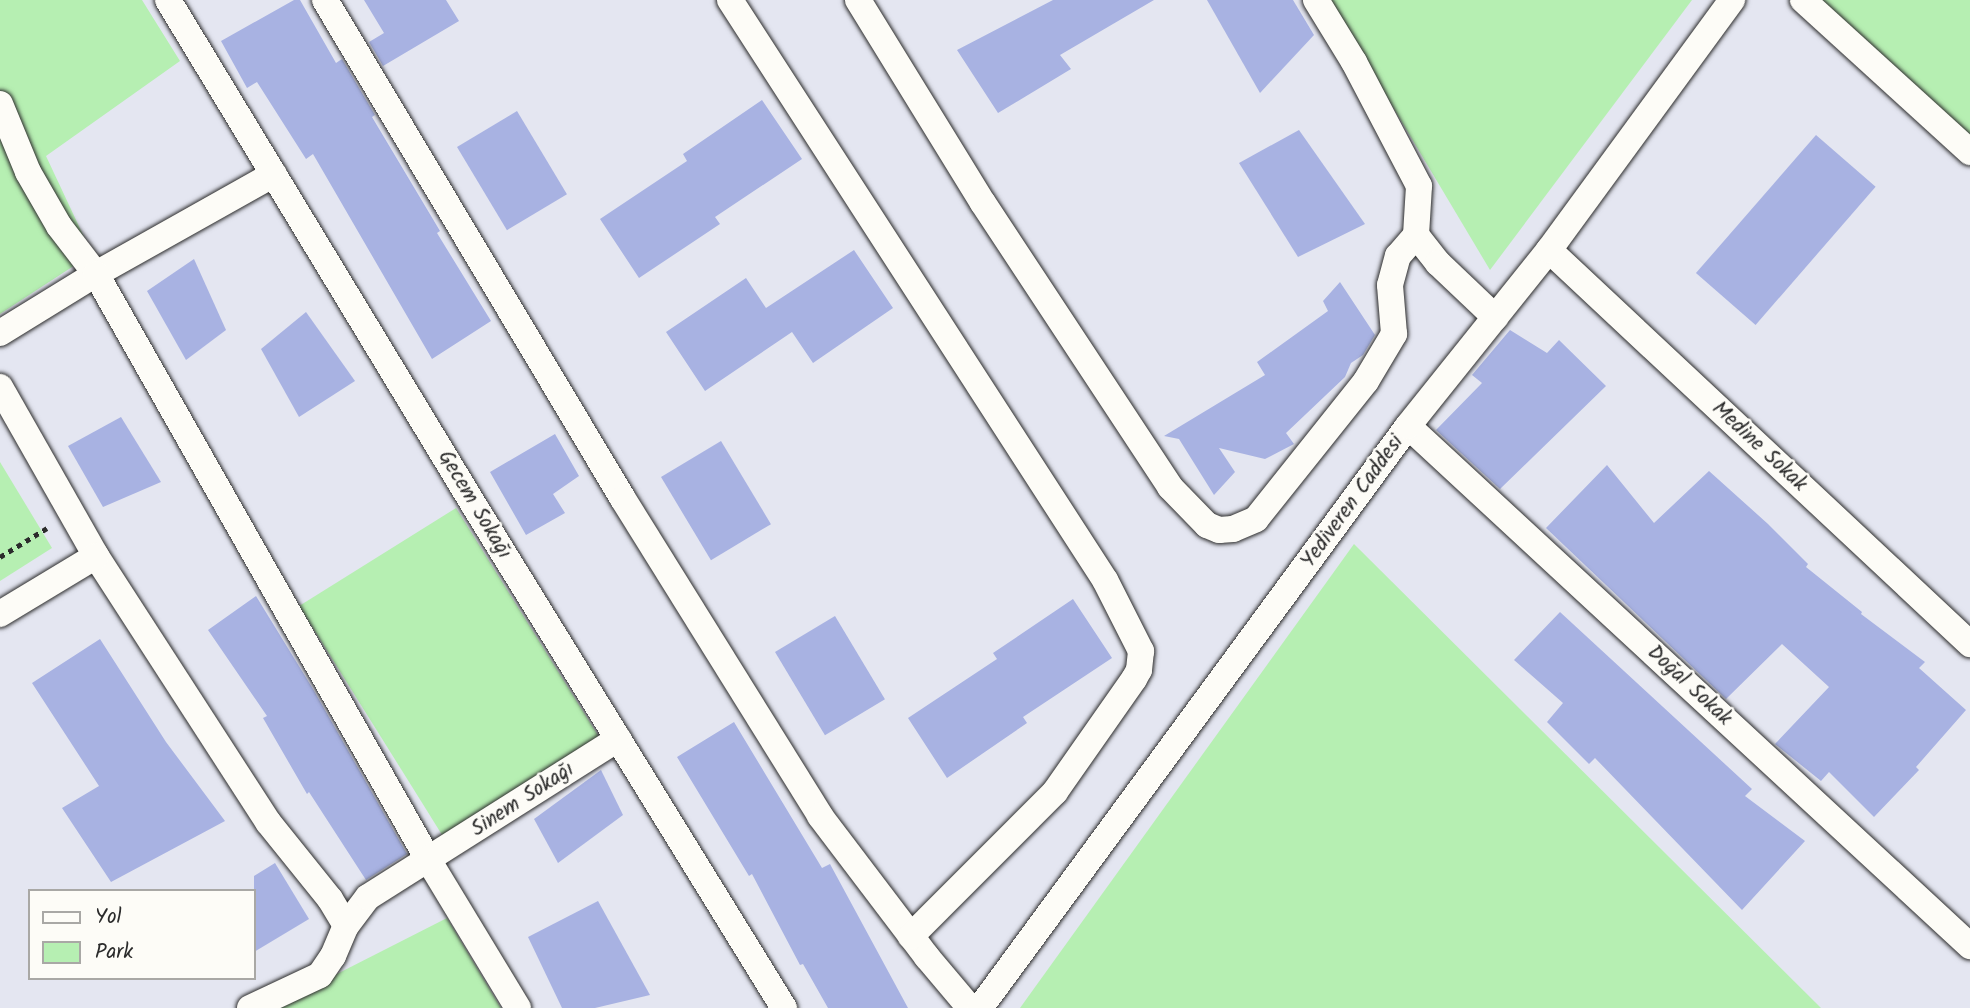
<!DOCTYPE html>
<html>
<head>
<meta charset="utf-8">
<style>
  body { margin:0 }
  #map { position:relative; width:1970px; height:1008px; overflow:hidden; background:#e4e6f1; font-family:Kalam,sans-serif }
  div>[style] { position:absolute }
  .green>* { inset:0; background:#b6efb2; transform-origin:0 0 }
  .building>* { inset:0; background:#a8b2e2; transform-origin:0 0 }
  .path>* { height:4.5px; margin-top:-2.25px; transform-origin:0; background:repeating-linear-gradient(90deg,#2b2b2b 0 5px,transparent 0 10px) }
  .roads { filter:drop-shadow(0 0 2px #2b2b2b) drop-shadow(0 0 2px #2b2b2b) }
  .minor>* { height:26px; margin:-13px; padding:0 13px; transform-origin:13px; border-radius:13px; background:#fdfcf7 }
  span { translate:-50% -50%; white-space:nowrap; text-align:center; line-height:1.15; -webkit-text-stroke:5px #fdfcf7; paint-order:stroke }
  .street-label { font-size:21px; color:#2b2b2b }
  .legend { position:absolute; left:28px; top:889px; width:228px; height:91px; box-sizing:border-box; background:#fdfcf7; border:2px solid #a9a8a5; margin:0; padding:9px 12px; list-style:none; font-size:21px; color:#2b2b2b }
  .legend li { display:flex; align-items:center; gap:14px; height:35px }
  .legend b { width:35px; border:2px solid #a9a8a5 }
</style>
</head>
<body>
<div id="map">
  <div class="green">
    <i style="clip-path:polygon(0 0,142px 0,180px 61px,46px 156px,92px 254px,0 314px)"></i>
    <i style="clip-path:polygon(1329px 0,1692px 0,1490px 270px)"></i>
    <i style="clip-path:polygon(1822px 0,1970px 0,1970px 141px)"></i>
    <i style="clip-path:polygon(0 462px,52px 548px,0 581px)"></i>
    <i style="left:456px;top:508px;width:272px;height:185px;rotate:58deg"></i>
    <i style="clip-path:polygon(1354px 544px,1821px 1008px,1020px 1008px)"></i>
    <i style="clip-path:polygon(447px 918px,501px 1008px,270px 1008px)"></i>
  </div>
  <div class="building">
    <i style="clip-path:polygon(294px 0,300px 0,336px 63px,342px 59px,375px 115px,372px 117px,440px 231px,437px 233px,491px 321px,432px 359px,313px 154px,306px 159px,257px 82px,247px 88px,221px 41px)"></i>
    <i style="clip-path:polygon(364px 0,446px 0,459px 21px,383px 66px,369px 42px,384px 33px)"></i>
    <i style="clip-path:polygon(1053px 0,1154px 0,1060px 55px,1071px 69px,998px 113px,957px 50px)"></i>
    <i style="clip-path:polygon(1207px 0,1293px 0,1314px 35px,1260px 93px)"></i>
    <i style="clip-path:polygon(762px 100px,802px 159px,715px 217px,720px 224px,639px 278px,600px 219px,687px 161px,683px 154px)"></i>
    <i style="left:517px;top:111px;width:97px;height:70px;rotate:59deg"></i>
    <i style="clip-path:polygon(1299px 130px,1365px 224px,1298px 257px,1239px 163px)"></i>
    <i style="left:1816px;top:135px;width:79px;height:183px;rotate:41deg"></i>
    <i style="clip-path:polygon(854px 250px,893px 308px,813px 363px,792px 332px,705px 391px,666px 332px,746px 278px,766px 308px)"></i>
    <i style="clip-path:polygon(194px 259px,226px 330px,186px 360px,147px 291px)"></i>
    <i style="clip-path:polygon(1340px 282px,1375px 335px,1363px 355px,1351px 363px,1345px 377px,1286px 433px,1294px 444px,1265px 459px,1219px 448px,1235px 472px,1214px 495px,1179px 439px,1164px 436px,1265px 375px,1257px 362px,1328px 311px,1323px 301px)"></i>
    <i style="clip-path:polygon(306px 312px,355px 381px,299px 417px,261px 349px)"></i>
    <i style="clip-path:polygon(1510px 330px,1547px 353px,1559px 340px,1606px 386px,1500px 489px,1436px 430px,1482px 383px,1472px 375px)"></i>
    <i style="clip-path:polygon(121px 417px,161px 482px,103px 507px,68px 446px)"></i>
    <i style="clip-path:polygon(555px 434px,579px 476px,553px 494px,565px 513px,526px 535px,490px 472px)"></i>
    <i style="left:721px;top:441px;width:97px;height:70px;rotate:59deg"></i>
    <i style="clip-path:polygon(1607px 465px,1654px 523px,1709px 471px,1768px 524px,1808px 564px,1806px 567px,1862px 612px,1861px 614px,1925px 662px,1919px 668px,1966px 710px,1916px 767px,1919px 770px,1874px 817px,1829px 772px,1821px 781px,1775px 744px,1829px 687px,1782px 644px,1726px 699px,1546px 528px)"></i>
    <i style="clip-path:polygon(256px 596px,313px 689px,407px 854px,366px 880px,309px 792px,307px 794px,263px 718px,267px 716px,208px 630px)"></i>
    <i style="clip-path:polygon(1073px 599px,1112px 658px,1023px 717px,1027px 723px,947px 778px,908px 718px,997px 659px,993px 653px)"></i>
    <i style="clip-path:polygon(1560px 612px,1752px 789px,1745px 796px,1805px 841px,1742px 910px,1595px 758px,1589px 764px,1547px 722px,1563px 703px,1514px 660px)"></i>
    <i style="left:835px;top:616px;width:97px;height:70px;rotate:59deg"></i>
    <i style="clip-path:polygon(100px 639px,166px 742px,225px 821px,111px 882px,62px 808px,99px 786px,32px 683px)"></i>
    <i style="clip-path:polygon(734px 722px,822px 868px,830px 864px,908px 1008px,828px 1008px,803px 964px,800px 965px,752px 874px,749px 876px,677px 757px)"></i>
    <i style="clip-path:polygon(601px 770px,623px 815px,558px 863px,534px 819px)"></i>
    <i style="clip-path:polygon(275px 863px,309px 919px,254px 952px,254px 876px)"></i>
    <i style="clip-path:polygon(598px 901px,650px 995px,595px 1008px,562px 1008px,528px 937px)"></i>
  </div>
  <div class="path">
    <i style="left:0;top:557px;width:55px;rotate:-31.7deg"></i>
  </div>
  <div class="roads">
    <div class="minor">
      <i style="left:168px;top:0;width:593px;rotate:58.8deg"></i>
      <i style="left:475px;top:507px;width:589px;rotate:58.34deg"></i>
      <i style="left:325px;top:0;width:581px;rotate:59.15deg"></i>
      <i style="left:623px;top:499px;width:373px;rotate:58.1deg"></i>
      <i style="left:820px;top:816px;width:177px;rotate:52.8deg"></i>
      <i style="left:927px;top:957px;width:67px;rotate:49.9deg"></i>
      <i style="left:730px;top:0;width:691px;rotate:57.12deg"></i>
      <i style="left:1105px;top:580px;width:80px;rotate:63.1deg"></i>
      <i style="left:1141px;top:651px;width:19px;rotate:96deg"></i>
      <i style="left:1139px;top:670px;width:10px;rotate:119deg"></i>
      <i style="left:1134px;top:679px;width:138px;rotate:125deg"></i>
      <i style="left:1055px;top:792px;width:204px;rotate:135deg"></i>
      <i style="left:858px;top:0;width:238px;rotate:58.4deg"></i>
      <i style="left:983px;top:203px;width:340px;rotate:56.6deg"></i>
      <i style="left:1170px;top:487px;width:53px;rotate:45.8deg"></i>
      <i style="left:1207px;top:525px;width:13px;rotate:23deg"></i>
      <i style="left:1219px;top:530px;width:14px;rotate:-4deg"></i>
      <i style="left:1233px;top:529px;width:25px;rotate:-23deg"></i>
      <i style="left:1256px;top:519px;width:176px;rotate:-51.4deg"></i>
      <i style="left:1366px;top:381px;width:55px;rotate:-59.2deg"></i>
      <i style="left:1394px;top:334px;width:49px;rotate:-94.7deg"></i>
      <i style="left:1390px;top:285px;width:30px;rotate:-75deg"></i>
      <i style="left:1398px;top:256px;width:28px;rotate:-49deg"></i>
      <i style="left:1316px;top:0;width:73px;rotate:58.5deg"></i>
      <i style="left:1354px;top:62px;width:140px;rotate:62.3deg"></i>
      <i style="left:1419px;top:186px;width:49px;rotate:93.5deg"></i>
      <i style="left:1416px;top:235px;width:36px;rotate:52deg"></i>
      <i style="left:1438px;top:263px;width:79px;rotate:43.5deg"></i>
      <i style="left:1803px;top:0;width:226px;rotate:42.3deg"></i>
      <i style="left:0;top:104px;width:74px;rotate:67.6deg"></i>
      <i style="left:28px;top:172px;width:62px;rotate:60.1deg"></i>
      <i style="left:59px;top:226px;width:61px;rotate:52.4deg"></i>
      <i style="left:96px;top:274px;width:204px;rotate:-29.3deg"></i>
      <i style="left:1549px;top:250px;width:577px;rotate:43.1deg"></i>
      <i style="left:0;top:333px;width:113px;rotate:-31.6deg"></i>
      <i style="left:96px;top:274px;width:675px;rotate:60.43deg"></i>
      <i style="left:429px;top:861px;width:172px;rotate:58.8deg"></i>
      <i style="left:0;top:387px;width:194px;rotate:60.4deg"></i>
      <i style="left:96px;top:556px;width:317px;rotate:57.1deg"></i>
      <i style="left:268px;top:822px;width:99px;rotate:51.2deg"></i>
      <i style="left:330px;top:899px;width:31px;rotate:59deg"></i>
      <i style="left:1408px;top:426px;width:766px;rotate:42.78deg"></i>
      <i style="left:0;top:614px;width:112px;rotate:-31.1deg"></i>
      <i style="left:250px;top:1008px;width:77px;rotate:-25.2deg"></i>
      <i style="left:320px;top:975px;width:23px;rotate:-56deg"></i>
      <i style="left:333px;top:956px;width:33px;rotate:-67deg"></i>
      <i style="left:346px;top:926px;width:36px;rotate:-53deg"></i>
      <i style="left:368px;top:897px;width:296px;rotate:-32.3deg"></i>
      <i style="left:980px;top:1008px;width:722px;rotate:-53.67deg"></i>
      <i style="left:1408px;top:426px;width:226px;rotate:-51.3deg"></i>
      <i style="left:1549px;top:250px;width:310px;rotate:-53.8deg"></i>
    </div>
  </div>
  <div class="street-label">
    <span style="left:1759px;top:447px;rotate:43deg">Medine Sokak</span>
    <span style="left:1353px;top:502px;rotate:-54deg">Yediveren Caddesi</span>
    <span style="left:474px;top:505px;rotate:59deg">Gecem Sokağı</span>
    <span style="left:1689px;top:686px;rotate:43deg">Doğal Sokak</span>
    <span style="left:523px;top:800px;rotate:-33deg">Sinem Sokağı</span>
  </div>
  <ul class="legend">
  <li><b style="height:9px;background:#fdfcf7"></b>Yol</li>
  <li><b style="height:19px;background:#b6efb2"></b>Park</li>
  </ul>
</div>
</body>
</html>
